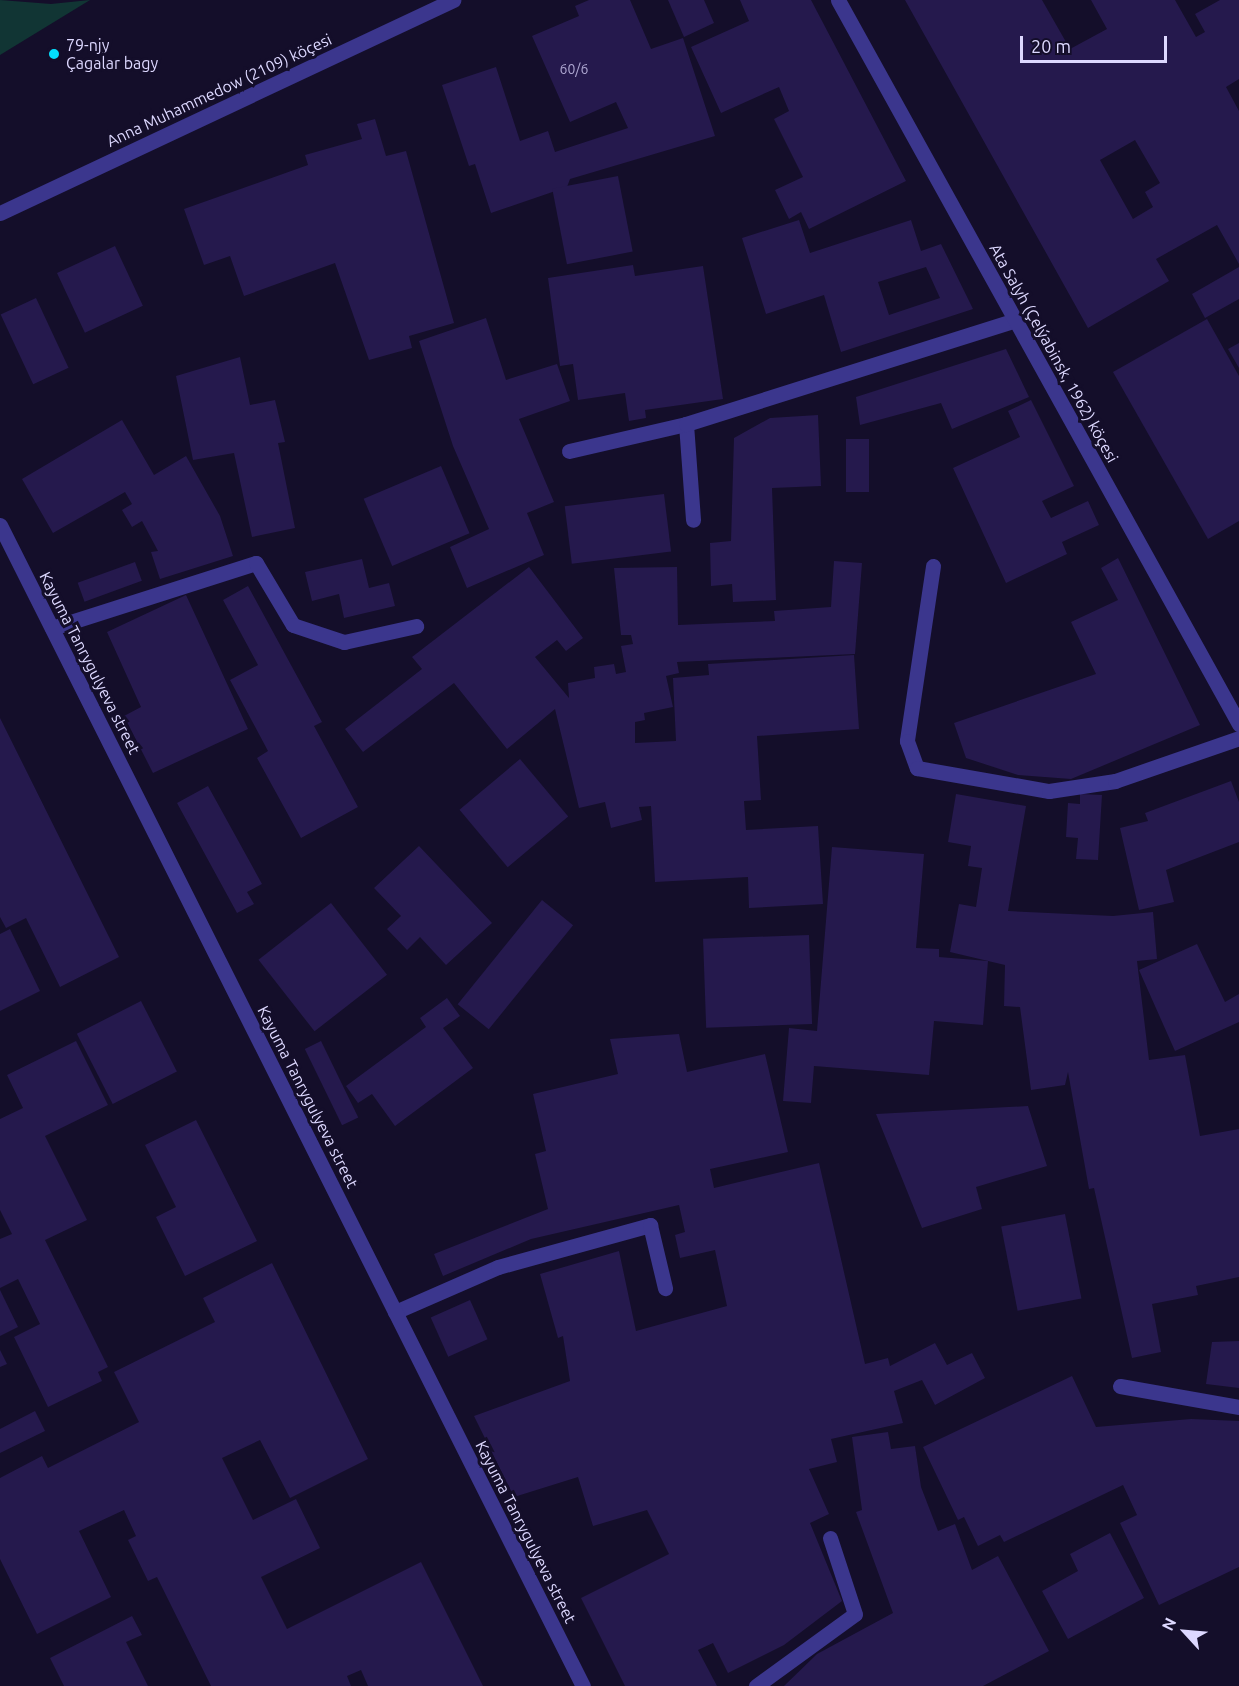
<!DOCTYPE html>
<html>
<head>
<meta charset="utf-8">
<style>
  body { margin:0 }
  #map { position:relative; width:1239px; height:1686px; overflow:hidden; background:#140e2a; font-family:Ubuntu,sans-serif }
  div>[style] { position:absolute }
  .green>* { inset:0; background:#113534 }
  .building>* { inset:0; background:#25194d; transform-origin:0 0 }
  .service>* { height:15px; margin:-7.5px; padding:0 7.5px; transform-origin:7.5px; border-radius:7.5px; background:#3b368d }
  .minor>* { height:15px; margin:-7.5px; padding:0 7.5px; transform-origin:7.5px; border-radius:7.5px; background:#3b368d }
  .dots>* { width:16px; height:16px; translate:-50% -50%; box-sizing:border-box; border:3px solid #140e2a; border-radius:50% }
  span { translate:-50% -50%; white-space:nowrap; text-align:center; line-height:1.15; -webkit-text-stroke:6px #140e2a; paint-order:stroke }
  .number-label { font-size:14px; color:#afa8d2 }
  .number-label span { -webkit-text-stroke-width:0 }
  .poi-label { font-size:16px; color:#ddd8ff }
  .left { translate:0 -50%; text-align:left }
  .street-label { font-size:16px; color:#ddd8ff }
  .north { position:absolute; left:1155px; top:1602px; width:60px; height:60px; -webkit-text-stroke:4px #140e2a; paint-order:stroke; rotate:296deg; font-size:16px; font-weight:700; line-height:24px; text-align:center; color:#ddd8ff }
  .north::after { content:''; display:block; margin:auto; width:21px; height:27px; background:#ddd8ff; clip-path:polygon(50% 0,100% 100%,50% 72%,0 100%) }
  .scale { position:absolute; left:1020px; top:36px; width:147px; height:27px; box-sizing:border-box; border:3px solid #ddd8ff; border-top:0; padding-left:8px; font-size:18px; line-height:21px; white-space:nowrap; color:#ddd8ff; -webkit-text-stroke:4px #140e2a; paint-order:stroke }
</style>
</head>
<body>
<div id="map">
  <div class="green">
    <i style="clip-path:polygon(0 0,51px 4px,90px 0,0 55px)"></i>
  </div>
  <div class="building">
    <i style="clip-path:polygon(589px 0,630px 0,651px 49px,683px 38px,715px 136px,570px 179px,567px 187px,491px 213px,475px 164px,469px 166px,442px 85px,496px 67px,520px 141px,548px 131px,555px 152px,628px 128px,616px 102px,570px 122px,532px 36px,579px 16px,575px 6px)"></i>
    <i style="clip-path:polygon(668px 0,704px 0,714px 23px,684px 37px)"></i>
    <i style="clip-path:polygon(740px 0,811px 0,906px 181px,809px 229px,801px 212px,789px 219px,775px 190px,803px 177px,774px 119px,789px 111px,779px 87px,721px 113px,691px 47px,749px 21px)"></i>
    <i style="clip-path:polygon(evenodd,905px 0,1042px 0,1070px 49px,1107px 29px,1091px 0,1175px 0,1196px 37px,1205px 32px,1195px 14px,1220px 0,1239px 0,1239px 79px,1226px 87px,1239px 111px,1239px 264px,1217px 225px,1156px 259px,1169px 281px,1088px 328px,905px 0,1135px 140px,1160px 183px,1145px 192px,1153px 207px,1133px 219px,1100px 160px,1135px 140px)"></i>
    <i style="clip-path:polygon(375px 119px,386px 156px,406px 151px,454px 323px,409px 336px,412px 348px,369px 360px,335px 263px,244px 296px,230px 256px,204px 265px,184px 209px,308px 165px,305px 155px,362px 139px,357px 124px)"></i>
    <i style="left:618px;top:176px;width:77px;height:67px;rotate:79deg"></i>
    <i style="clip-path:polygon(evenodd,799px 220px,810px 253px,911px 220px,921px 251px,941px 244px,973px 309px,841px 352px,824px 295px,766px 314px,742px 238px,799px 220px,926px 267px,940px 298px,889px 315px,878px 282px,926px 267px)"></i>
    <i style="left:115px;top:246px;width:66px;height:64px;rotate:65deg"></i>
    <i style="clip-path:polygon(633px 265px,635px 276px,703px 266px,723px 399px,645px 410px,646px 418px,629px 421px,625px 393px,578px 400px,573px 364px,560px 366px,548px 278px)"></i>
    <i style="clip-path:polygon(1239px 267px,1239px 299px,1205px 318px,1192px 294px)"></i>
    <i style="left:36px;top:298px;width:77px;height:39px;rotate:65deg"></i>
    <i style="clip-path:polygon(486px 318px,506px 380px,557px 364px,570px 401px,519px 419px,554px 502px,527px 513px,544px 555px,467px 588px,450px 547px,489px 529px,453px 446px,419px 341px)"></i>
    <i style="clip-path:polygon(1207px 319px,1239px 376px,1239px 521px,1208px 539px,1113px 372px)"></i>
    <i style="clip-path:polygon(1239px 343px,1239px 368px,1228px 349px)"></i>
    <i style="clip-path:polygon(1006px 349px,1029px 397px,952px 429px,941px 403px,860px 425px,856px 397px)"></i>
    <i style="clip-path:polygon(240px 357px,250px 405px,275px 400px,285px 442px,278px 443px,295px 528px,252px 537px,234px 453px,193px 460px,176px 376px)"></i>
    <i style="clip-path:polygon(1031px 400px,1074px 486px,1042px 501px,1051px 518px,1088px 501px,1099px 525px,1062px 542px,1067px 554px,1006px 583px,953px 468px,1020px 437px,1008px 411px)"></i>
    <i style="clip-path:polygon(818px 415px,821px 486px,772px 488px,776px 600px,733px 602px,732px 584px,711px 586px,710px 543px,731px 541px,734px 438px,770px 418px)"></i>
    <i style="clip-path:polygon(122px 420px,154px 475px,186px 456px,220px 516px,233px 556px,160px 579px,151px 552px,158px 551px,142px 521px,132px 527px,122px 510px,132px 504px,125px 492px,53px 533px,22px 479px)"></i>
    <i style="left:846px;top:439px;width:23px;height:53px"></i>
    <i style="left:441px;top:466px;width:73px;height:84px;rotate:67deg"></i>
    <i style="left:664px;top:494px;width:58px;height:100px;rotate:83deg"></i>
    <i style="clip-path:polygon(1118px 558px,1200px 725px,1071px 779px,1018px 775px,966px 758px,954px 723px,1096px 674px,1071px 622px,1118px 600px,1101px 568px)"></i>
    <i style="clip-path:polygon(362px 559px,369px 588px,389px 583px,395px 606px,344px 618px,339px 594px,312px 601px,305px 572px)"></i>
    <i style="clip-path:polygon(834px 561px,862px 563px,855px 654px,677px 662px,679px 673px,666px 676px,673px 707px,644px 713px,645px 720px,635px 722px,635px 743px,676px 741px,673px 678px,709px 675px,708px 664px,854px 655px,859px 729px,757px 736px,761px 800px,744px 801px,746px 830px,818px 826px,823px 904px,749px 908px,748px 877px,655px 882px,651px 806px,639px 807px,642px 820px,611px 828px,605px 802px,579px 808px,555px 709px,507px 749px,454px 683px,363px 752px,345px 729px,422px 669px,412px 657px,529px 567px,583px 638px,566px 651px,557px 640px,535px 657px,569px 698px,568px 683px,595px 678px,594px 667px,614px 664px,616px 674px,626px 672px,621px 646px,633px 644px,631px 635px,621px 635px,614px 568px,677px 567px,678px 625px,775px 621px,774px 611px,831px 607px)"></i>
    <i style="left:135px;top:562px;width:20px;height:61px;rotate:70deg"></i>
    <i style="clip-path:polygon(248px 586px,322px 722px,314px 726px,358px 807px,301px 838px,257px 758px,268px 751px,230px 680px,258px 665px,223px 600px)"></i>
    <i style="clip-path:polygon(186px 595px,248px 729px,153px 773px,124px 716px,141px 707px,107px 632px)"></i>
    <i style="clip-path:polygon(0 718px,119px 957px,60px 987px,26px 918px,6px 928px,0 917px)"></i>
    <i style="left:520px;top:759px;width:75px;height:79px;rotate:50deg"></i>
    <i style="clip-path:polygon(1231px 781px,1239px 802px,1239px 842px,1166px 870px,1174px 902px,1139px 910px,1120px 828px,1148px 821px,1145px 813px)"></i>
    <i style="clip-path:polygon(208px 786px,262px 884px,247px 892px,254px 904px,237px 913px,177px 803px)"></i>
    <i style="clip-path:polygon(956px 794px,1026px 806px,1008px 911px,1113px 916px,1153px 912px,1157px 959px,1137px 961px,1149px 1060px,1185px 1055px,1200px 1136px,1239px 1129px,1239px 1277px,1196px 1286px,1198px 1295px,1152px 1304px,1161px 1352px,1132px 1358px,1094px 1188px,1089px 1189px,1068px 1072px,1065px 1085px,1031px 1090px,1020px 1007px,1004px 1006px,1005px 965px,950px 952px,959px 904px,976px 907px,982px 868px,968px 866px,971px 846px,948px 842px)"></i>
    <i style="clip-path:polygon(1080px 794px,1102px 795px,1098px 860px,1076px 859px,1078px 838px,1066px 837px,1068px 803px,1080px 804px)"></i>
    <i style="clip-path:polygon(419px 846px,492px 923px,446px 965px,420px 937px,407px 950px,387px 929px,401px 916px,374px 888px)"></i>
    <i style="clip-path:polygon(832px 847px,924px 854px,916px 948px,939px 949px,939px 957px,988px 961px,983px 1025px,934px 1021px,929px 1075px,814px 1066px,811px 1103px,783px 1101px,789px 1028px,817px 1031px)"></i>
    <i style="left:542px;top:900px;width:40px;height:134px;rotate:39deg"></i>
    <i style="left:331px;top:903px;width:91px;height:92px;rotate:52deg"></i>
    <i style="clip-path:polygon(10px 929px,40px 991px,0 1011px,0 934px)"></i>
    <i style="left:809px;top:935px;width:89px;height:106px;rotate:88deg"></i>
    <i style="clip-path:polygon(1197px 944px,1225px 1002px,1239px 994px,1239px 1022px,1175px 1051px,1139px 970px)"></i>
    <i style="clip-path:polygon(447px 998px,460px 1016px,443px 1028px,473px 1068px,395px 1126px,372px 1094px,358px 1103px,346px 1086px,426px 1027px,420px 1018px)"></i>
    <i style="left:141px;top:1001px;width:79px;height:72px;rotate:63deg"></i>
    <i style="clip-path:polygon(679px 1034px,687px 1072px,765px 1054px,788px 1152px,710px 1169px,714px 1188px,819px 1163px,865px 1364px,888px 1358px,890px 1366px,935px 1343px,947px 1365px,972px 1353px,985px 1378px,935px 1405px,922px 1380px,894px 1391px,903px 1423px,831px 1439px,837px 1462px,809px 1469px,829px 1514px,810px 1523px,842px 1601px,784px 1645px,728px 1673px,713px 1643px,698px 1650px,717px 1686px,625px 1686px,581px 1598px,669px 1554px,647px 1510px,593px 1526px,578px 1477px,514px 1497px,474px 1416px,570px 1381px,563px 1336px,558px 1338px,540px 1274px,619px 1251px,636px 1331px,727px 1306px,715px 1250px,680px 1258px,675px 1235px,685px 1232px,679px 1205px,531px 1239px,443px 1276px,434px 1254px,548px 1209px,535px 1154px,546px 1151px,533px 1094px,618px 1074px,610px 1039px)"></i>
    <i style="clip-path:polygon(76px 1041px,108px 1105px,45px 1136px,87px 1220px,45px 1240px,108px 1367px,98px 1372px,102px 1381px,48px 1407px,14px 1337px,40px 1324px,18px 1279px,0 1288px,0 1239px,12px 1234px,0 1210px,0 1119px,23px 1108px,7px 1075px)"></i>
    <i style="left:321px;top:1041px;width:85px;height:18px;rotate:64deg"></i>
    <i style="clip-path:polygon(1028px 1106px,1047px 1166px,976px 1187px,982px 1209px,922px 1228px,876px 1114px)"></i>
    <i style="clip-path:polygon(196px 1120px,257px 1241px,185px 1276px,156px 1217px,176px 1207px,145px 1145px)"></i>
    <i style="left:1065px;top:1214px;width:86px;height:65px;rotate:79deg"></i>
    <i style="clip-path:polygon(272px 1263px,368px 1459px,290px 1498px,260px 1440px,222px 1458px,253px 1520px,296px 1499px,320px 1548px,261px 1577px,287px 1629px,421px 1562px,483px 1686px,368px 1686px,361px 1670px,347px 1676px,351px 1686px,211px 1686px,157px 1577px,148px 1581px,128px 1540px,136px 1536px,124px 1510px,79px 1531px,111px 1597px,37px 1634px,0 1559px,0 1478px,42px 1456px,48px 1468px,139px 1422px,114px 1372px,215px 1322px,203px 1298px)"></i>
    <i style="clip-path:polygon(0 1290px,18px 1327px,0 1336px)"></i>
    <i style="left:470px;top:1300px;width:43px;height:43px;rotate:66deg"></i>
    <i style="clip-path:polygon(1239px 1341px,1239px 1388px,1206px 1384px,1212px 1342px)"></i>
    <i style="clip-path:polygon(0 1350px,7px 1364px,0 1367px)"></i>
    <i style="clip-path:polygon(1072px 1376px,1096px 1427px,1191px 1419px,1239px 1421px,1239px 1567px,1159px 1605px,1120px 1523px,1137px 1515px,1123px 1485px,1004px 1542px,1000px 1535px,978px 1546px,964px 1517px,958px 1520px,923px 1447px)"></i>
    <i style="clip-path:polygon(35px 1411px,45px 1431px,0 1453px,0 1429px)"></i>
    <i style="clip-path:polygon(888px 1432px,891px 1449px,915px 1446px,921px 1487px,938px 1531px,955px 1524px,972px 1570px,998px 1556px,1049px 1651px,983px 1686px,784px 1686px,817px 1654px,893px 1613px,856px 1512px,862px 1510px,852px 1437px)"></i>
    <i style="clip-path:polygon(1110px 1533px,1144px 1598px,1068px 1639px,1042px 1591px,1078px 1571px,1070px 1554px)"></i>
    <i style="clip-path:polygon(132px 1616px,142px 1635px,126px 1642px,148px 1686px,64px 1686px,50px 1658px)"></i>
  </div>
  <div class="service">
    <i style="left:686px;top:424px;width:96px;rotate:85.8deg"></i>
    <i style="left:569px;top:451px;width:120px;rotate:-13deg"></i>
    <i style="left:686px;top:424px;width:345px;rotate:-17.5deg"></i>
    <i style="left:933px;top:566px;width:177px;rotate:98.5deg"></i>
    <i style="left:907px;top:741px;width:29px;rotate:70deg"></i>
    <i style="left:917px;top:768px;width:134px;rotate:9.9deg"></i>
    <i style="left:1049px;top:791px;width:67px;rotate:-8.6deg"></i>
    <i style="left:1115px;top:781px;width:131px;rotate:-19.1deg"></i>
    <i style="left:52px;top:628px;width:214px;rotate:-17.7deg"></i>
    <i style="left:256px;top:563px;width:72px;rotate:59.2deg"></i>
    <i style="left:293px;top:625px;width:54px;rotate:18.4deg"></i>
    <i style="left:344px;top:642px;width:74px;rotate:-12.5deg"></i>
    <i style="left:395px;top:1312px;width:112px;rotate:-23.6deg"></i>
    <i style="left:498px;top:1267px;width:158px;rotate:-15.4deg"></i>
    <i style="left:650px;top:1225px;width:65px;rotate:76.6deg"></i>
    <i style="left:1120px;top:1386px;width:121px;rotate:10deg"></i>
    <i style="left:756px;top:1686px;width:122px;rotate:-36deg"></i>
    <i style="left:855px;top:1614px;width:80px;rotate:-108.2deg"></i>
  </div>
  <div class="minor">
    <i style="left:838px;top:0;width:828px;rotate:61.02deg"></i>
    <i style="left:0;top:213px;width:501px;rotate:-25.18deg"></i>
    <i style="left:0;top:525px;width:1299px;rotate:63.34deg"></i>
  </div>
  <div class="dots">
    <i style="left:54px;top:54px;background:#04e0ff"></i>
  </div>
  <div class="number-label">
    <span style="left:574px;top:69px">60/6</span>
  </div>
  <div class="poi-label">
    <span class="left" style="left:66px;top:54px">79-njy<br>Çagalar bagy</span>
  </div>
  <div class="street-label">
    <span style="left:219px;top:90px;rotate:-25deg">Anna Muhammedow (2109) köçesi</span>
    <span style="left:1054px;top:353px;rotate:61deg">Ata Salyh (Çelýabinsk, 1962) köçesi</span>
    <span style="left:90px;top:663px;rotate:63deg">Kayuma Tanrygulyeva street</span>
    <span style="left:308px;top:1097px;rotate:63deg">Kayuma Tanrygulyeva street</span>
    <span style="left:526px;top:1532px;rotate:63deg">Kayuma Tanrygulyeva street</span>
  </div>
  <div class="north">N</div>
  <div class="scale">20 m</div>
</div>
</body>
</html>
